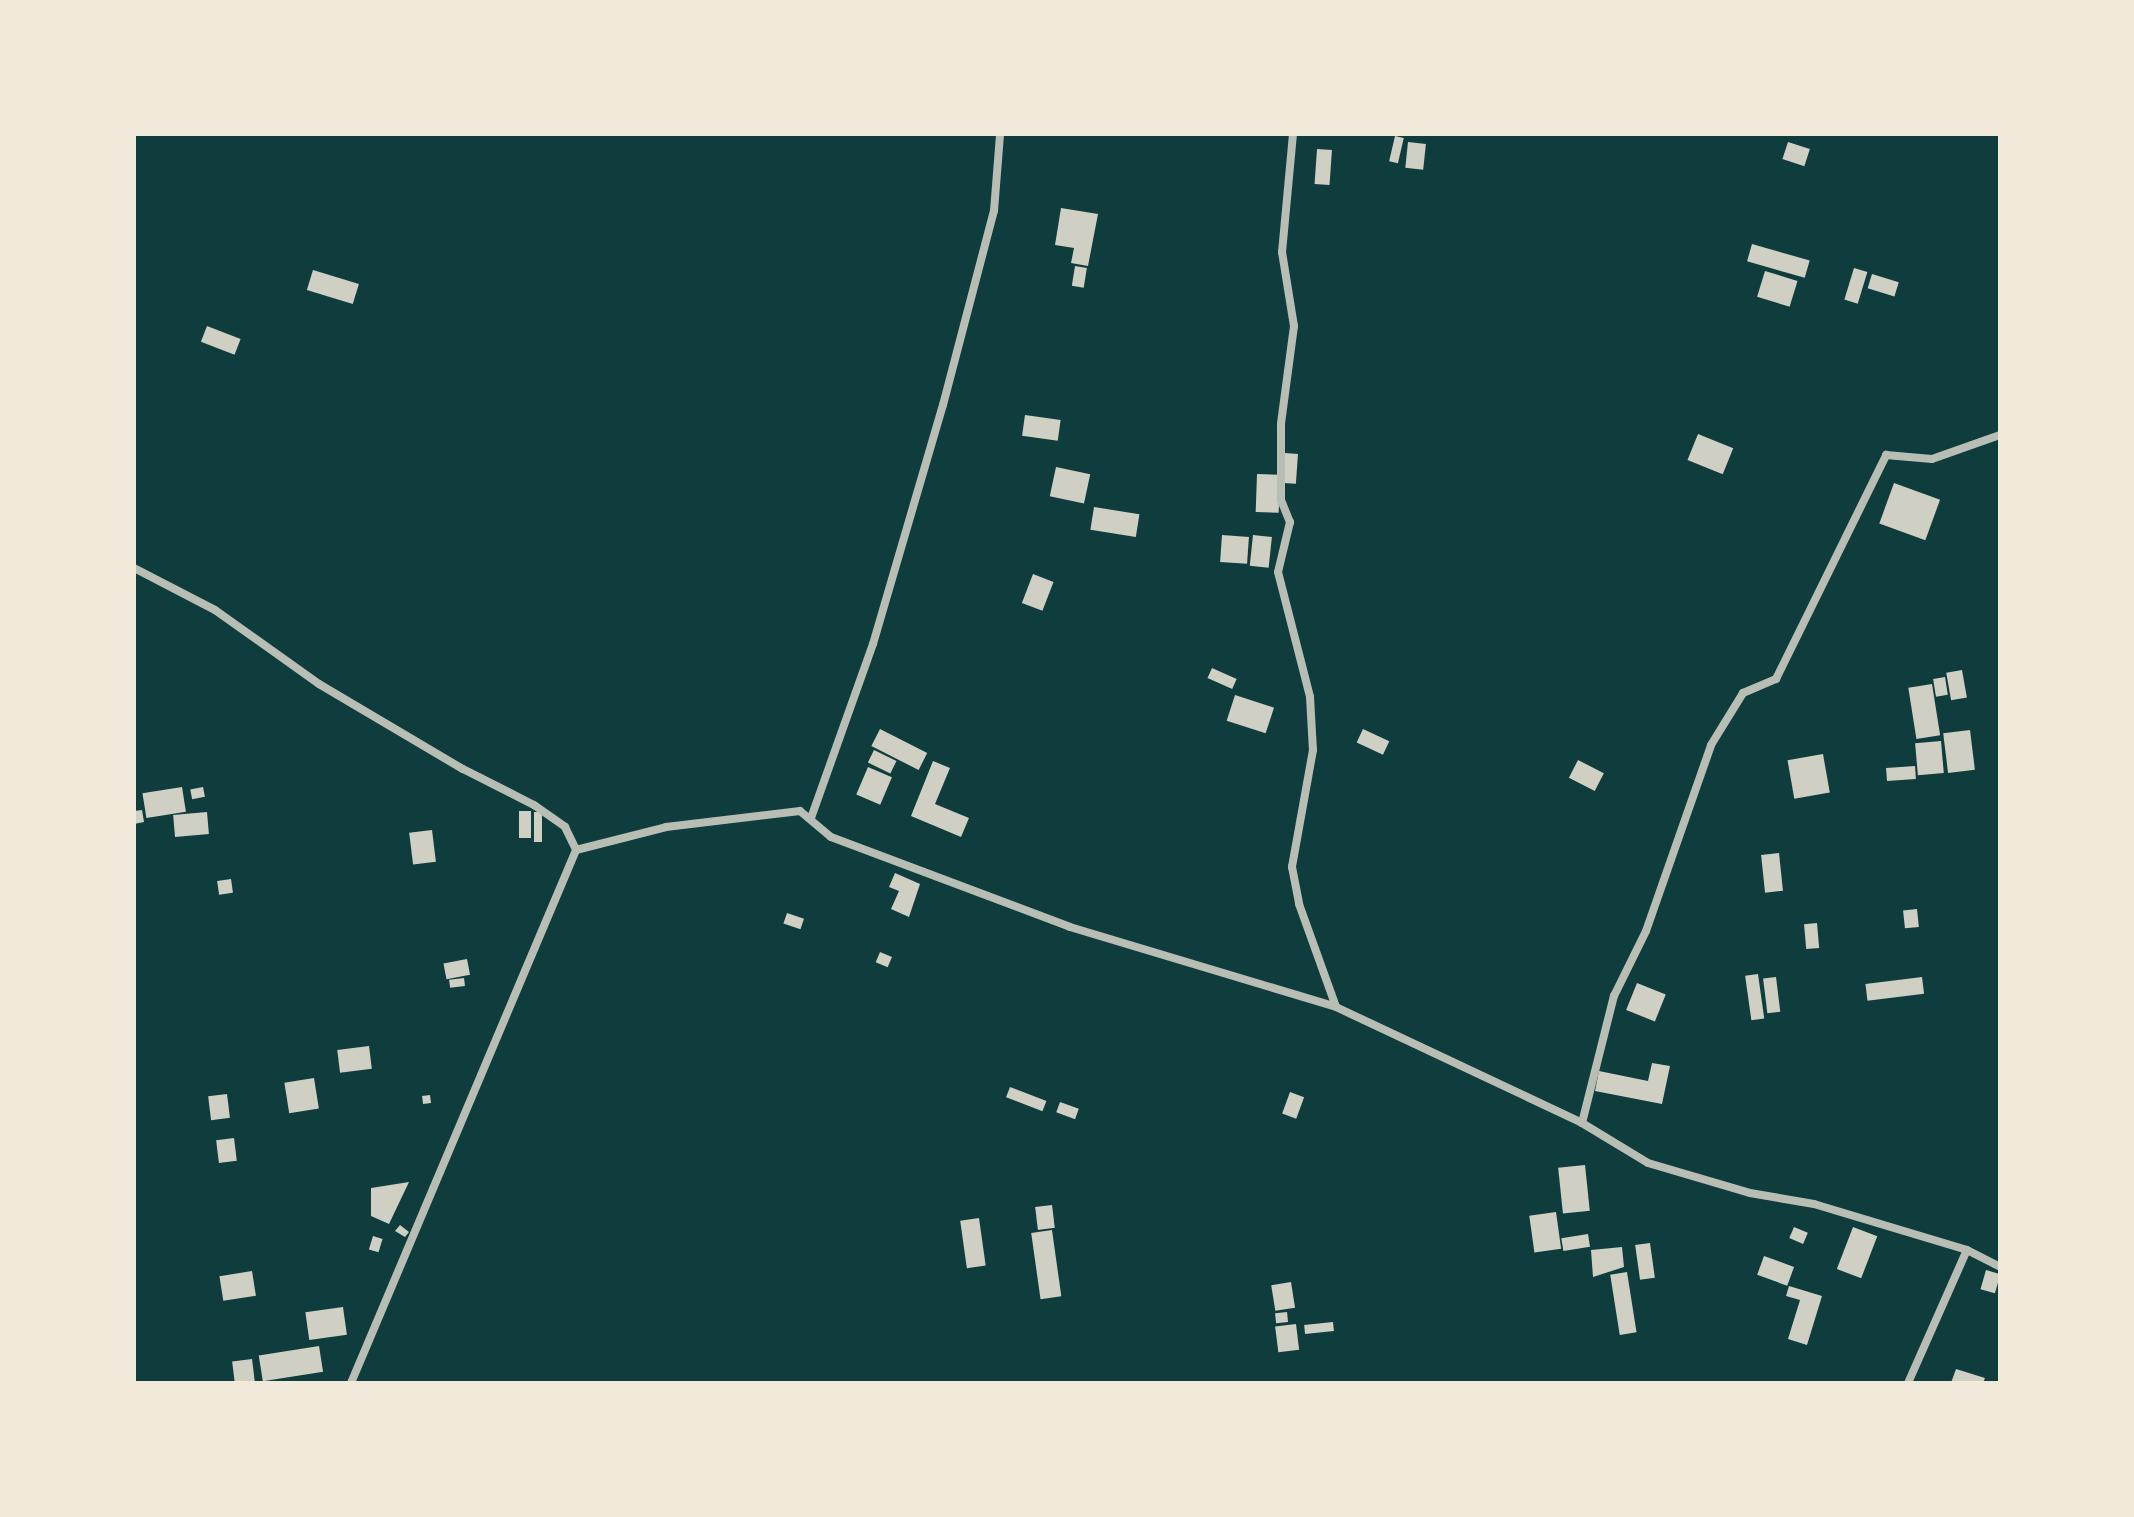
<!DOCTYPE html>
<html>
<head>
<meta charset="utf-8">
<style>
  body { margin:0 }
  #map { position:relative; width:2134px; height:1517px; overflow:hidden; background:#0f3d3e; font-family:Lato,sans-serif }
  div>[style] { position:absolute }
  .building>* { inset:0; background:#cfcfc3; transform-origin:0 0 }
  .minor>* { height:8px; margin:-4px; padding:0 4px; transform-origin:4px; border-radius:4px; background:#b8beb3 }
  span { translate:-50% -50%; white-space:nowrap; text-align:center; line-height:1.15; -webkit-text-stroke:7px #f1e9da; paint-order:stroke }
  .frame { position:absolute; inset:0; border:136px solid #f1e9da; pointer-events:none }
</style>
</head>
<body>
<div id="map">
  <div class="building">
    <i style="left:1395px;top:136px;width:9px;height:26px;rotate:13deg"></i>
    <i style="left:1408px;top:142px;width:18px;height:26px;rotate:6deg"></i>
    <i style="left:1788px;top:142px;width:23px;height:18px;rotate:18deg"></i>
    <i style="left:1317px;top:149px;width:15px;height:35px;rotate:4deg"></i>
    <i style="clip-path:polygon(1061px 208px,1098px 214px,1088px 266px,1071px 263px,1074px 248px,1055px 245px)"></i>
    <i style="left:1752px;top:244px;width:60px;height:18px;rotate:16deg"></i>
    <i style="left:1075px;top:266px;width:12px;height:20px;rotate:9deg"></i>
    <i style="left:1854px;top:268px;width:14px;height:33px;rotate:17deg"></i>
    <i style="left:313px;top:270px;width:48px;height:21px;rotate:17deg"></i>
    <i style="left:1765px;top:271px;width:34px;height:27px;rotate:17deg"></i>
    <i style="left:1872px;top:274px;width:28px;height:15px;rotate:17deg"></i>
    <i style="left:207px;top:326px;width:36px;height:17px;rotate:21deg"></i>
    <i style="left:1025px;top:415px;width:36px;height:21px;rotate:8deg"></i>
    <i style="left:1698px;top:434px;width:38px;height:28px;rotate:22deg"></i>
    <i style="left:1285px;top:453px;width:13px;height:30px;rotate:4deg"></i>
    <i style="left:1056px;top:467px;width:35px;height:30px;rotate:12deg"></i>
    <i style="left:1257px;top:474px;width:23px;height:38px;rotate:2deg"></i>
    <i style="left:1894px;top:483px;width:49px;height:43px;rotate:20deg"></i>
    <i style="left:1094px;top:507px;width:46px;height:23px;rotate:9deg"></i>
    <i style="left:1222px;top:535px;width:27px;height:27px;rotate:4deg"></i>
    <i style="left:1253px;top:535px;width:19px;height:31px;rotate:6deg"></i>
    <i style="left:1033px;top:574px;width:22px;height:31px;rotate:21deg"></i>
    <i style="left:1212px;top:668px;width:27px;height:11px;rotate:24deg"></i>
    <i style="left:1962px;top:670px;width:28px;height:16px;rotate:80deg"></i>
    <i style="left:1945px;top:677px;width:18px;height:12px;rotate:81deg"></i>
    <i style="left:1932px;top:684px;width:52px;height:24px;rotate:81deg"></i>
    <i style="left:1235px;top:695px;width:41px;height:27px;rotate:18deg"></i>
    <i style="left:880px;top:729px;width:53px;height:19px;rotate:27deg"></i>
    <i style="left:1363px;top:729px;width:29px;height:15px;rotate:25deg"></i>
    <i style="left:1970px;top:730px;width:40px;height:27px;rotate:83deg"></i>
    <i style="left:1941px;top:741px;width:32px;height:26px;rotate:85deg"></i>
    <i style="left:874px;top:750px;width:25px;height:14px;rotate:26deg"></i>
    <i style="left:1823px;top:754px;width:39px;height:36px;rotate:80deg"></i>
    <i style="left:1578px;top:760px;width:29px;height:20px;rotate:27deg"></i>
    <i style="clip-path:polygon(933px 761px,950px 768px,935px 804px,969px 818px,961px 837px,911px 816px)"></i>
    <i style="left:1915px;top:766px;width:13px;height:29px;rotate:86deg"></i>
    <i style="left:868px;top:767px;width:26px;height:30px;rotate:23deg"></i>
    <i style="left:182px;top:787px;width:25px;height:40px;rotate:81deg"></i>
    <i style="left:203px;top:787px;width:10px;height:13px;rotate:79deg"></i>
    <i style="clip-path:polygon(142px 810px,144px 822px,134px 824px,134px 811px)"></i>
    <i style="left:519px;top:811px;width:12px;height:27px"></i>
    <i style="left:207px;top:812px;width:22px;height:34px;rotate:85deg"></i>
    <i style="left:534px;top:812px;width:8px;height:30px"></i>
    <i style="left:432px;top:830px;width:32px;height:23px;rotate:83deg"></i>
    <i style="left:1779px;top:853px;width:38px;height:18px;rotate:84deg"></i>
    <i style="clip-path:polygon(895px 873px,920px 884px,909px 917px,891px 909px,899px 891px,889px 887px)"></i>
    <i style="left:231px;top:879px;width:14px;height:14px;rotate:82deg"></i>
    <i style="left:1917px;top:909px;width:18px;height:14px;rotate:84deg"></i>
    <i style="left:787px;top:913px;width:18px;height:11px;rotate:19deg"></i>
    <i style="left:1817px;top:923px;width:25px;height:13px;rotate:85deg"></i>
    <i style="left:880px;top:952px;width:13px;height:11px;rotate:23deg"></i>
    <i style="left:467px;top:959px;width:16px;height:24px;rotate:79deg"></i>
    <i style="left:1758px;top:974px;width:45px;height:13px;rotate:82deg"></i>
    <i style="left:1776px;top:977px;width:35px;height:13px;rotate:83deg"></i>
    <i style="left:1922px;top:977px;width:17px;height:57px;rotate:83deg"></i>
    <i style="left:464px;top:978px;width:8px;height:15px;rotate:83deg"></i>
    <i style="left:1637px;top:983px;width:31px;height:29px;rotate:22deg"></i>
    <i style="left:369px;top:1046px;width:23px;height:32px;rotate:83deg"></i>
    <i style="clip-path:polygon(1652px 1063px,1670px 1066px,1662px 1104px,1595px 1091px,1599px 1071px,1648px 1081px)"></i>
    <i style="left:314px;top:1078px;width:31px;height:30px;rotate:81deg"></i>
    <i style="left:1010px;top:1087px;width:39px;height:11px;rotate:21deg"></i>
    <i style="left:1290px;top:1092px;width:15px;height:23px;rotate:20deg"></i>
    <i style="left:227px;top:1094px;width:24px;height:19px;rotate:83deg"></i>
    <i style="left:430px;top:1095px;width:8px;height:8px;rotate:83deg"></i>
    <i style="left:1060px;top:1102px;width:20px;height:11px;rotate:20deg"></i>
    <i style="left:234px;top:1138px;width:23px;height:18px;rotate:83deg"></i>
    <i style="left:1585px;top:1165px;width:46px;height:27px;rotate:84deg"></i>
    <i style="clip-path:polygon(409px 1182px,389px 1224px,371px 1216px,371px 1188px)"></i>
    <i style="left:1052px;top:1205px;width:23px;height:17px;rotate:83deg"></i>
    <i style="left:1556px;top:1212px;width:37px;height:27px;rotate:82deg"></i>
    <i style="left:979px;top:1218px;width:48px;height:19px;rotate:82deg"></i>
    <i style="clip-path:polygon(400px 1225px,409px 1232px,405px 1237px,395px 1231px)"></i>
    <i style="left:1794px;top:1227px;width:15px;height:12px;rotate:23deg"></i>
    <i style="left:1853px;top:1227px;width:26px;height:45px;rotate:21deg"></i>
    <i style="left:1052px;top:1230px;width:67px;height:21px;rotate:82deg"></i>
    <i style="left:1588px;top:1234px;width:13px;height:27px;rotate:81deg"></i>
    <i style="left:373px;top:1236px;width:10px;height:14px;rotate:17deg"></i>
    <i style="left:1650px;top:1243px;width:35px;height:15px;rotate:82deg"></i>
    <i style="clip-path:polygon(1622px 1247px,1624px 1267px,1593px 1277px,1591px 1250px)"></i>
    <i style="left:1764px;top:1256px;width:32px;height:20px;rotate:20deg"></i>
    <i style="left:1986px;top:1270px;width:15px;height:20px;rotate:16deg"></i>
    <i style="left:252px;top:1271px;width:25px;height:33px;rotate:81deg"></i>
    <i style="left:1627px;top:1272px;width:61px;height:17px;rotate:81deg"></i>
    <i style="left:1291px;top:1282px;width:26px;height:20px;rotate:81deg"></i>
    <i style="clip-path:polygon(1789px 1286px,1822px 1296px,1807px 1345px,1788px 1339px,1800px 1300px,1786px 1296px)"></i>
    <i style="left:343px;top:1307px;width:28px;height:38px;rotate:82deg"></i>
    <i style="left:1287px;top:1312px;width:10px;height:12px;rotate:84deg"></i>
    <i style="left:1333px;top:1322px;width:9px;height:29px;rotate:84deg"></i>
    <i style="left:1296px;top:1324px;width:26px;height:21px;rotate:83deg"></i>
    <i style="left:319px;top:1346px;width:26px;height:61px;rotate:81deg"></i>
    <i style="left:252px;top:1359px;width:23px;height:20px;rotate:83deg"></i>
    <i style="clip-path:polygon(1956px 1369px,1985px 1378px,1983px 1383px,1951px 1383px)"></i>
  </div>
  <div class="minor">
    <i style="left:1293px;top:134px;width:119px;rotate:95.3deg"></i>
    <i style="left:1282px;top:252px;width:75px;rotate:80.8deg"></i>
    <i style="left:1294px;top:326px;width:99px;rotate:97.6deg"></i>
    <i style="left:1281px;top:424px;width:76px;rotate:90deg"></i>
    <i style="left:1281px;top:500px;width:24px;rotate:68deg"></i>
    <i style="left:1290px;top:522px;width:51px;rotate:103.5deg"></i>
    <i style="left:1278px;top:572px;width:129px;rotate:75.6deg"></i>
    <i style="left:1310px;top:697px;width:53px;rotate:86.8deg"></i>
    <i style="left:1313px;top:750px;width:119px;rotate:100.2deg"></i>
    <i style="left:1292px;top:867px;width:38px;rotate:79deg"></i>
    <i style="left:1299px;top:904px;width:109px;rotate:70.2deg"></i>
    <i style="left:134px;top:568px;width:91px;rotate:27.4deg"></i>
    <i style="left:215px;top:610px;width:128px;rotate:35.4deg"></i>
    <i style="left:319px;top:684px;width:167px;rotate:30.6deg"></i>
    <i style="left:463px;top:769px;width:80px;rotate:26.9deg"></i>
    <i style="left:534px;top:805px;width:38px;rotate:35deg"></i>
    <i style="left:565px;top:827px;width:25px;rotate:64deg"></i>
    <i style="left:576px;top:850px;width:93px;rotate:-14.3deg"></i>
    <i style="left:666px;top:827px;width:135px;rotate:-6.8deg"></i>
    <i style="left:800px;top:811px;width:40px;rotate:40deg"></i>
    <i style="left:831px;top:837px;width:255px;rotate:20.6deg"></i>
    <i style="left:1070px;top:927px;width:278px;rotate:16.7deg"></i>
    <i style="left:1336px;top:1007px;width:272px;rotate:25.2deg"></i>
    <i style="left:1582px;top:1123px;width:77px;rotate:31.2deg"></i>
    <i style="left:1648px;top:1163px;width:106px;rotate:16.4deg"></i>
    <i style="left:1750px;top:1193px;width:65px;rotate:9.8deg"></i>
    <i style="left:1814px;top:1204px;width:160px;rotate:16.7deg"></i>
    <i style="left:1967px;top:1250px;width:37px;rotate:27deg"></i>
    <i style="left:811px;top:818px;width:185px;rotate:-70.4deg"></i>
    <i style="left:873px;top:644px;width:249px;rotate:-73.7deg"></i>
    <i style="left:943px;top:405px;width:201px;rotate:-75.3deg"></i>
    <i style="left:994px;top:211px;width:77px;rotate:-85.5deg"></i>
    <i style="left:1582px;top:1123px;width:131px;rotate:-75.9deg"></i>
    <i style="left:1614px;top:996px;width:72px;rotate:-63.8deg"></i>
    <i style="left:1646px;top:931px;width:197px;rotate:-70.7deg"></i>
    <i style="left:1711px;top:745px;width:61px;rotate:-58.4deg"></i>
    <i style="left:1743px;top:693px;width:36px;rotate:-23deg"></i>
    <i style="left:1776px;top:679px;width:250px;rotate:-63.8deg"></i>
    <i style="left:1886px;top:455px;width:46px;rotate:5deg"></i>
    <i style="left:1932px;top:459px;width:72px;rotate:-19.4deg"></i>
    <i style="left:351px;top:1383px;width:579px;rotate:-67.11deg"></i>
    <i style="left:1908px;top:1383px;width:145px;rotate:-66.1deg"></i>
  </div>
  <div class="frame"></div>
</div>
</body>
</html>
